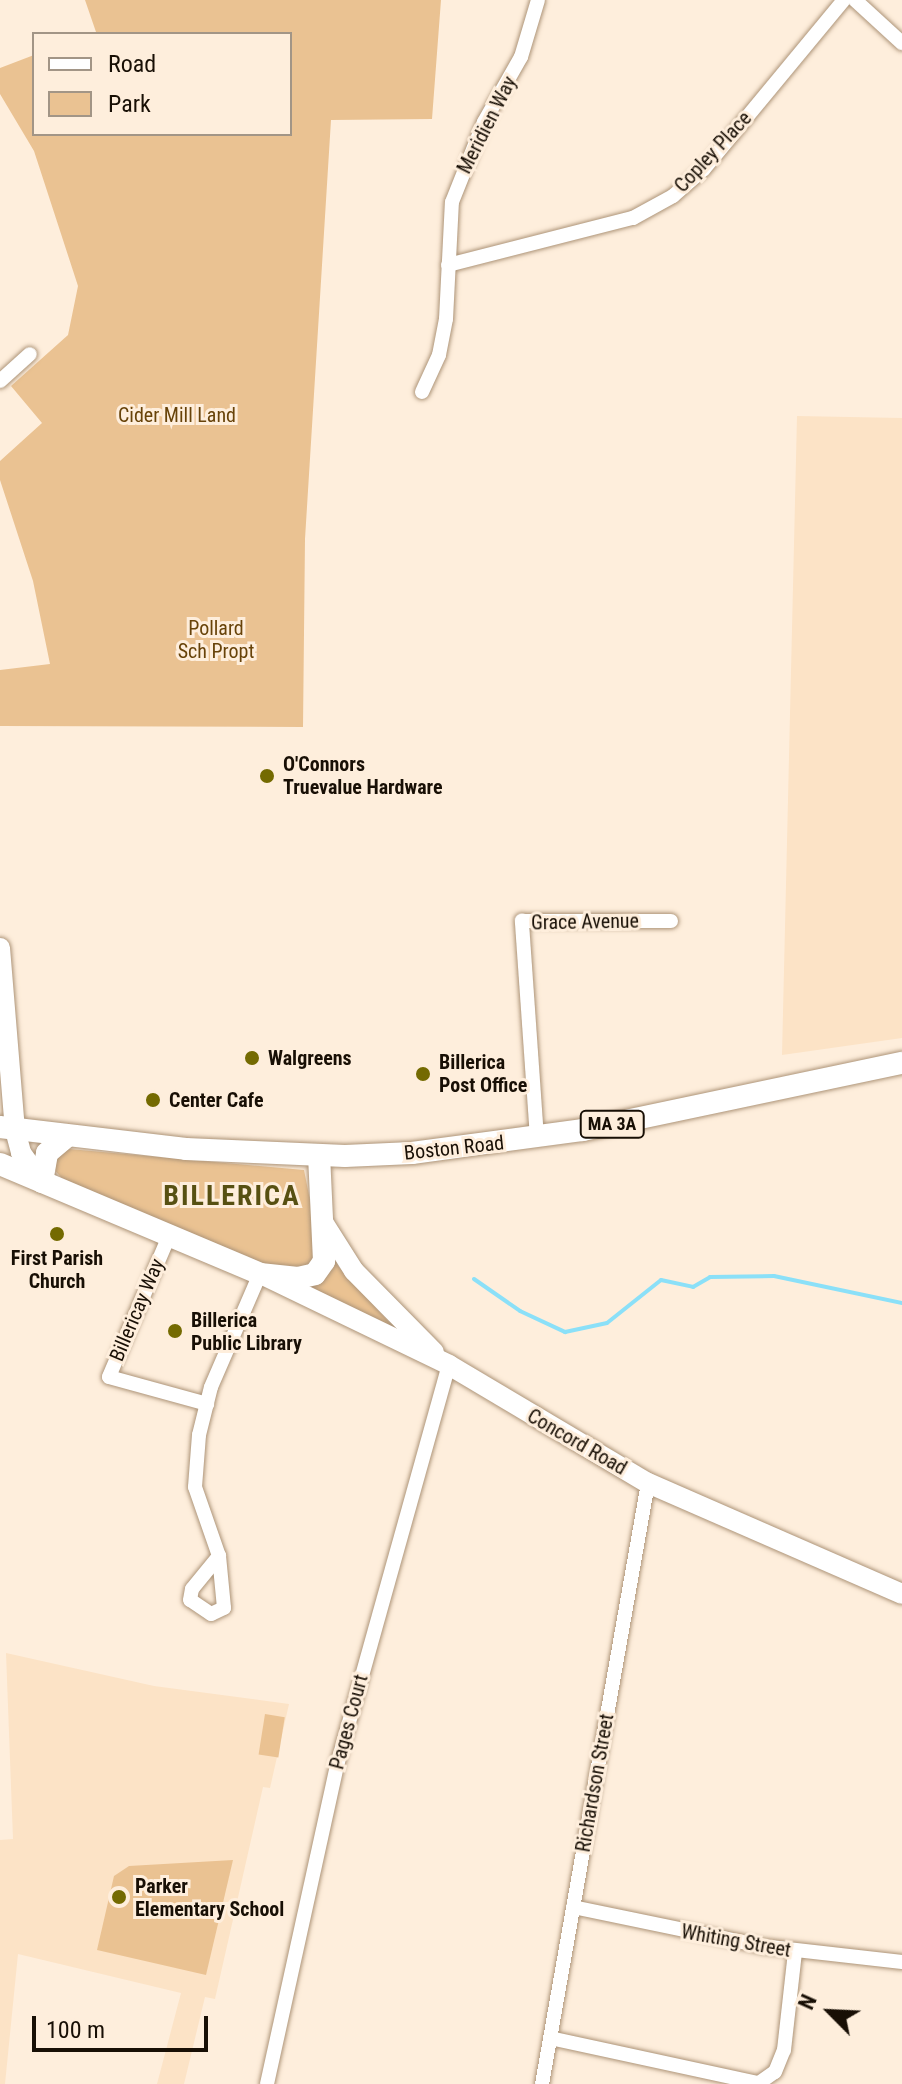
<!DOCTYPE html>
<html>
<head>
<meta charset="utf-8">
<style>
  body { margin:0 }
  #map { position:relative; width:902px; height:2084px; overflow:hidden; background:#feeedc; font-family:"Roboto Condensed",sans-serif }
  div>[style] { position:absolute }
  .built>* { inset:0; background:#fce3c6 }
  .green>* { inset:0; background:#eac292; transform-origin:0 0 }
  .stream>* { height:4px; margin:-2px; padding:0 2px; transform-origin:2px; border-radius:2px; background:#8be0f8 }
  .roads { filter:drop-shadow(0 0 2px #ad9478) drop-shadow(0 0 2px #ad9478) }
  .street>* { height:14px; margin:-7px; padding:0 7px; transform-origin:7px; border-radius:7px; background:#fff }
  .secondary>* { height:20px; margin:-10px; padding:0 10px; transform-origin:10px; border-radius:10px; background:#fff }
  .primary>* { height:22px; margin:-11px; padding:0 11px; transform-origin:11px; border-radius:11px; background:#fff }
  .dots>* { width:22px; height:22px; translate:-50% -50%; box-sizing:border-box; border:4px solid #feeedc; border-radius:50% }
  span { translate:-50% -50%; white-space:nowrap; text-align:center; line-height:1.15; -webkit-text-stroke:6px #feeedc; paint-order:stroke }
  .shield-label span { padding:2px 6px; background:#feeedc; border:2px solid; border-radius:6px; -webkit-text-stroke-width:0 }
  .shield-label { font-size:18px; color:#180f05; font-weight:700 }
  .street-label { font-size:20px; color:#180f05 }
  .park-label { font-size:20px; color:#684309 }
  .poi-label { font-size:20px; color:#180f05; font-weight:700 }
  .left { translate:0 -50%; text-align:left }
  .district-label { font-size:28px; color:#575012; font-weight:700; letter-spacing:2px }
  .legend { position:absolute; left:32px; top:32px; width:260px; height:104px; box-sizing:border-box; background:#feeedc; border:2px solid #a29586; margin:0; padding:10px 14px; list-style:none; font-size:24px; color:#180f05 }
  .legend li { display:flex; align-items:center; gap:16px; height:40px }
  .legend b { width:40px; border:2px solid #a29586 }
  .north { position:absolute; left:790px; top:1972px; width:80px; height:80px; -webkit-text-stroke:6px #feeedc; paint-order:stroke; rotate:294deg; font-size:22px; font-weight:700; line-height:32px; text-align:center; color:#180f05 }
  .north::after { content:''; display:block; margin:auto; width:28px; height:36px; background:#180f05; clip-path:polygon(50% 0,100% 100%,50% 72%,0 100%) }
  .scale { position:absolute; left:32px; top:2016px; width:176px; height:36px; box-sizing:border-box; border:4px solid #180f05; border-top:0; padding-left:10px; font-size:24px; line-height:28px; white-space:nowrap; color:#180f05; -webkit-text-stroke:6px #feeedc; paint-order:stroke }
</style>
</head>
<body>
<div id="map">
  <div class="built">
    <i style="clip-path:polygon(797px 416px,902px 418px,902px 1038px,782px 1055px)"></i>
    <i style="clip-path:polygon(6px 1653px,154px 1686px,289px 1704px,270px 1788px,263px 1787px,215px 1999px,205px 1997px,184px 2084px,157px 2084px,181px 1993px,18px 1954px,5px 2084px,0 2084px,0 1840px,13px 1839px)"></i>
  </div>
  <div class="green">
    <i style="clip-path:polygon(85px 0,441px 0,432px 119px,331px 120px,305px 539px,303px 727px,0 726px,0 670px,50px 664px,33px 581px,0 480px,0 461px,42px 423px,11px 386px,68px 335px,78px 286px,34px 151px,0 94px,0 68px,34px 55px,34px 134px,290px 134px,290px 34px,92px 34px,96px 32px)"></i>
    <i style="clip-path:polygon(69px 1149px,304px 1170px,319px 1245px,396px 1330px,249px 1257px,64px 1181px,53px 1168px,59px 1154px)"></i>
    <i style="left:265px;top:1714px;width:20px;height:41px;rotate:9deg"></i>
    <i style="clip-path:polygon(233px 1860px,206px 1975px,97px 1950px,114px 1876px,129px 1866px)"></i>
  </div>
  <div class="stream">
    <i style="left:474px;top:1279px;width:56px;rotate:34.8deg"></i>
    <i style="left:520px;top:1311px;width:50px;rotate:25deg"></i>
    <i style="left:565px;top:1332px;width:43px;rotate:-12.1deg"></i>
    <i style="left:607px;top:1323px;width:69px;rotate:-38.5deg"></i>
    <i style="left:661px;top:1280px;width:33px;rotate:12deg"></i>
    <i style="left:693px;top:1287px;width:20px;rotate:-30deg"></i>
    <i style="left:710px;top:1277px;width:64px;rotate:-0.9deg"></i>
    <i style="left:774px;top:1276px;width:131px;rotate:11.9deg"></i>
  </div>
  <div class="roads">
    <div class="street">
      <i style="left:855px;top:0;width:64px;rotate:42.5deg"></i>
      <i style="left:448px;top:265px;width:191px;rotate:-14.3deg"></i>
      <i style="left:633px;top:218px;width:46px;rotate:-28.8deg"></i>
      <i style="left:673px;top:196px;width:41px;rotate:-41.1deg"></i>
      <i style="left:704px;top:169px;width:219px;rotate:-50.4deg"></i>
      <i style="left:0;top:381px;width:40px;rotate:-42deg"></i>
      <i style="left:422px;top:392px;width:41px;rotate:-65.3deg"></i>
      <i style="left:439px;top:355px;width:37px;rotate:-79deg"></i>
      <i style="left:446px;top:319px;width:117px;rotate:-87.1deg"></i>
      <i style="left:452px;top:202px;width:86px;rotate:-68.2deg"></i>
      <i style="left:484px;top:122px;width:75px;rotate:-60.4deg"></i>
      <i style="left:521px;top:57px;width:59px;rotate:-73.4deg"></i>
      <i style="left:537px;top:1138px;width:218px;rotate:-94deg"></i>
      <i style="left:522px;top:921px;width:149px"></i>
      <i style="left:169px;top:1236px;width:153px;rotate:113.1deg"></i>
      <i style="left:109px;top:1377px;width:102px;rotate:15.4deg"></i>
      <i style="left:219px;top:1556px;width:73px;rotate:-109.2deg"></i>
      <i style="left:195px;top:1487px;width:52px;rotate:-85.6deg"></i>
      <i style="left:199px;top:1435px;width:49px;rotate:-76deg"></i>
      <i style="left:211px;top:1387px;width:123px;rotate:-66.6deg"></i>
      <i style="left:219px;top:1556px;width:52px;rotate:84.5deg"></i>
      <i style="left:224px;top:1608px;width:14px;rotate:155deg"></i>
      <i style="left:211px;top:1614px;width:25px;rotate:-146deg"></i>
      <i style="left:190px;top:1600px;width:11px;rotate:-80deg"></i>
      <i style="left:192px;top:1589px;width:43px;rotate:-50.7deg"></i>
      <i style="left:573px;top:1907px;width:192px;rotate:11.7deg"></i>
      <i style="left:761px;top:1946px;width:142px;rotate:6.5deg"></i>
      <i style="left:550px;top:2038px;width:214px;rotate:12.2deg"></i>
      <i style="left:759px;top:2083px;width:19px;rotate:-35deg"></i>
      <i style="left:775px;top:2072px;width:24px;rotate:-68deg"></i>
      <i style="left:784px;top:2050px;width:99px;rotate:-83.6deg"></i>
      <i style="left:267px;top:2084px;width:330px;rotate:-77.6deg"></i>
      <i style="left:338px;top:1762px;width:412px;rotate:-74.4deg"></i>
      <i style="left:542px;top:2084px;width:610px;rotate:-80deg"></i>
    </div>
    <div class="secondary">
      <i style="left:0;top:948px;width:183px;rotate:85.3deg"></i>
      <i style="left:15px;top:1130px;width:24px;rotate:75deg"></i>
      <i style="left:21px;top:1153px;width:36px;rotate:54deg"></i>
      <i style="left:323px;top:1222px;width:58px;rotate:57.7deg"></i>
      <i style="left:354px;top:1271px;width:114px;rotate:45.4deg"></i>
      <i style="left:263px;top:1275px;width:207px;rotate:25.8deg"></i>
      <i style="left:449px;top:1365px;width:231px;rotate:30.7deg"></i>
      <i style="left:648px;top:1483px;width:277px;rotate:23.6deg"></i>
    </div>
    <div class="primary">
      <i style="left:0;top:1127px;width:187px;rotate:6.7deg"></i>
      <i style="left:186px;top:1149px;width:159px;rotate:2.5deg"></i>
      <i style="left:345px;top:1156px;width:67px;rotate:-2.6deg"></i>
      <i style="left:412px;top:1153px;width:173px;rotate:-7.7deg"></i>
      <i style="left:583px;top:1130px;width:326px;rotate:-11.9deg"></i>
      <i style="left:0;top:1164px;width:282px;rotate:22.9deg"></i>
      <i style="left:260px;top:1274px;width:38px;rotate:6deg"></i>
      <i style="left:298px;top:1278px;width:17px;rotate:-13deg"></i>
      <i style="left:315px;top:1274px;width:16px;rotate:-55deg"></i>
      <i style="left:324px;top:1261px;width:105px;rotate:-92.7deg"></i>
      <i style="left:42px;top:1182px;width:29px;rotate:-80deg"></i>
      <i style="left:47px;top:1153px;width:26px;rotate:-40deg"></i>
    </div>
  </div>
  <div class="dots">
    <i style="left:267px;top:776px;background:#746a01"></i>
    <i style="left:252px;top:1058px;background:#746a01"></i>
    <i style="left:423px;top:1074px;background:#746a01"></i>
    <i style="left:153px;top:1100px;background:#746a01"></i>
    <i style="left:57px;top:1234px;background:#746a01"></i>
    <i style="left:175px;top:1331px;background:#746a01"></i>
    <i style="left:119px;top:1897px;background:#746a01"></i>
  </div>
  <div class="shield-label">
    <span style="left:612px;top:1124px">MA 3A</span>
  </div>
  <div class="street-label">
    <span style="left:487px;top:125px;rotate:-63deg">Meridien Way</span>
    <span style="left:713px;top:152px;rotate:-47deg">Copley Place</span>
    <span style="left:585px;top:922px;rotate:-1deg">Grace Avenue</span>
    <span style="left:454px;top:1148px;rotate:-6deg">Boston Road</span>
    <span style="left:137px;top:1310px;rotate:-67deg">Billericay Way</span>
    <span style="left:577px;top:1442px;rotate:30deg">Concord Road</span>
    <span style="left:349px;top:1722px;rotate:-75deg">Pages Court</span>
    <span style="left:595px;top:1783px;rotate:-80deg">Richardson Street</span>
    <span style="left:736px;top:1941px;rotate:10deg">Whiting Street</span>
  </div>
  <div class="park-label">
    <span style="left:177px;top:415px">Cider Mill Land</span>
    <span style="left:216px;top:640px">Pollard<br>Sch Propt</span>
  </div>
  <div class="poi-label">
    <span class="left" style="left:283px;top:776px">O'Connors<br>Truevalue Hardware</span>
    <span class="left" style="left:268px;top:1058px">Walgreens</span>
    <span class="left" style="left:439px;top:1074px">Billerica<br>Post Office</span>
    <span class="left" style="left:169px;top:1100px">Center Cafe</span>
    <span style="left:57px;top:1270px">First Parish<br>Church</span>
    <span class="left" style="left:191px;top:1332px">Billerica<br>Public Library</span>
    <span class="left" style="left:135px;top:1898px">Parker<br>Elementary School</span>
  </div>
  <div class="district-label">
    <span style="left:232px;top:1196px">BILLERICA</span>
  </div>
  <ul class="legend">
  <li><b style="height:10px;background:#fff"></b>Road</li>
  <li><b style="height:22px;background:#eac292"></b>Park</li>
  </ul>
  <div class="north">N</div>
  <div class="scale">100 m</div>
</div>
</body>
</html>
